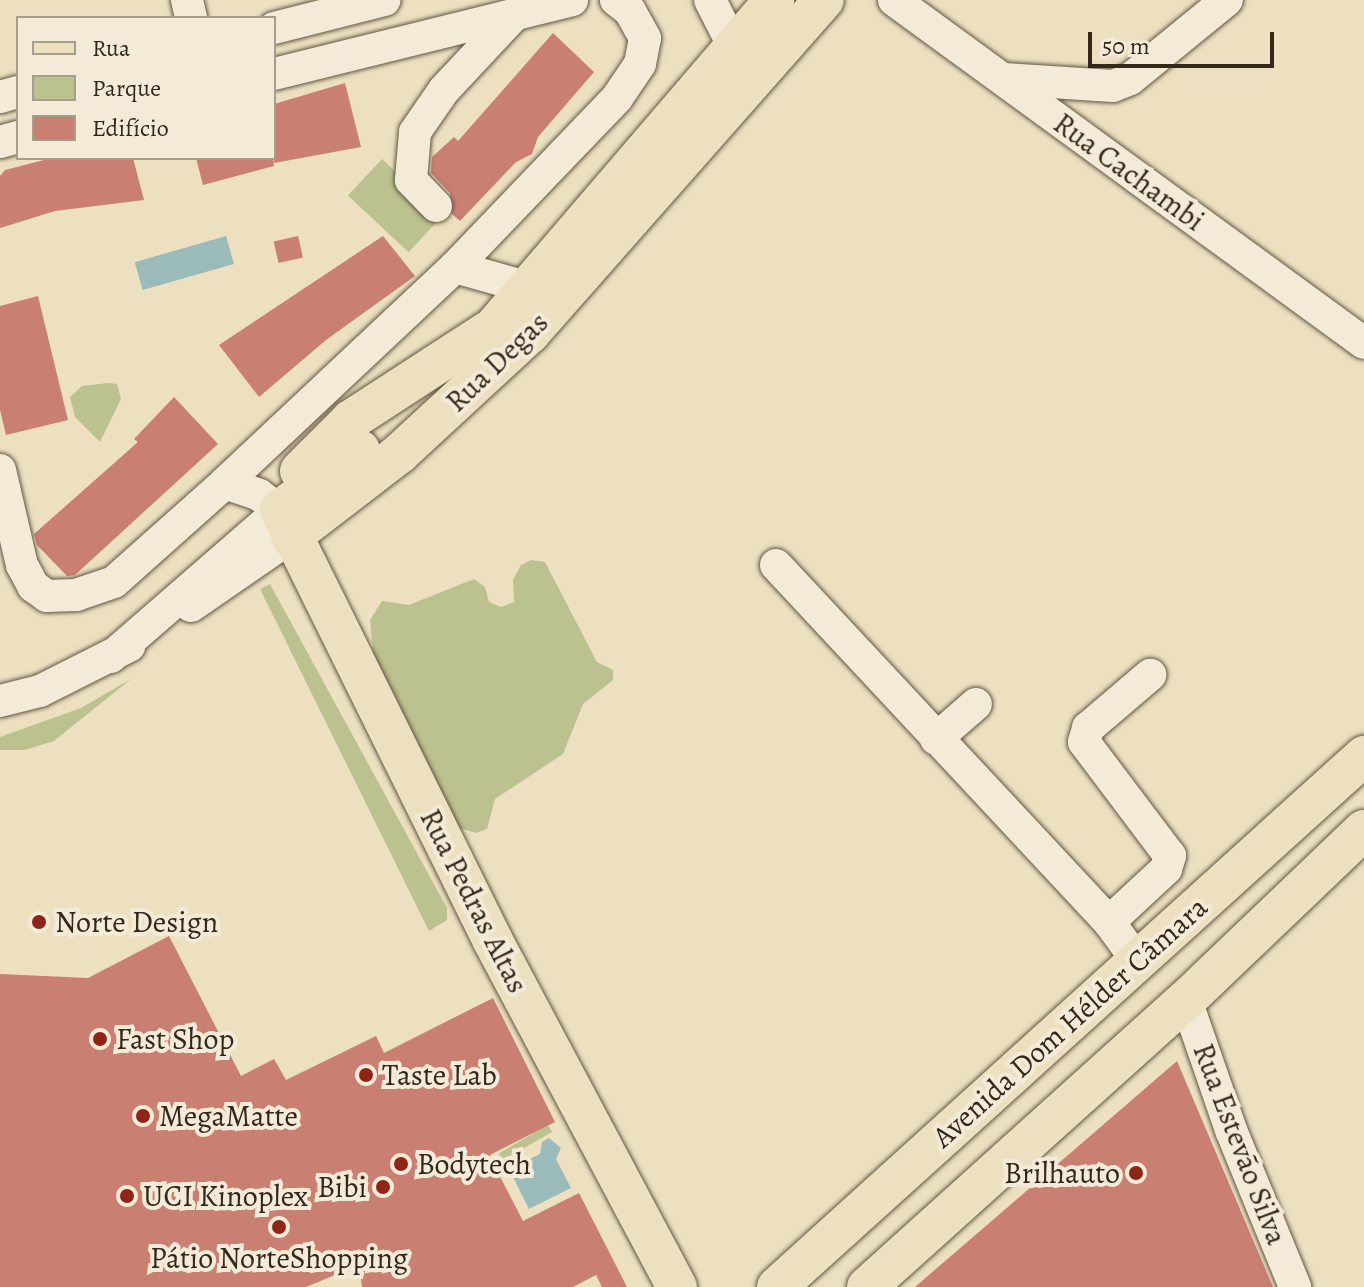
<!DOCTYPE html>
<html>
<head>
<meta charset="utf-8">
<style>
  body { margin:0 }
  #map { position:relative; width:1364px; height:1287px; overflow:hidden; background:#ece0c1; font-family:Alegreya,serif }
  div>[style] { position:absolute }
  .green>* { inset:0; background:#bcc190; transform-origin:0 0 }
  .water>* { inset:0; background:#9abbba; transform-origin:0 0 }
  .building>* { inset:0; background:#c97f72; transform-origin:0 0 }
  .roads { filter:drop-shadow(0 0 2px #625643) drop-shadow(0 0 2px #625643) }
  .minor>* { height:32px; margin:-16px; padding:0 16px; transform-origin:16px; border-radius:16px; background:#f3ebd7 }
  .major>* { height:40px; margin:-20px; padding:0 20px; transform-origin:20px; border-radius:20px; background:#ece0c1 }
  .dots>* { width:22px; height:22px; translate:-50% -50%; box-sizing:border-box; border:4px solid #f3ebd7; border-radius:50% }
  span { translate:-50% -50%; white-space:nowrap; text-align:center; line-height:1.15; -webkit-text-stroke:8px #f3ebd7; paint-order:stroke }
  .street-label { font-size:30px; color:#342819 }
  .poi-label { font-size:30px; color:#342819 }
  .left { translate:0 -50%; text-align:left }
  .right { translate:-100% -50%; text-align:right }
  .legend { position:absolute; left:16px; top:16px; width:260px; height:144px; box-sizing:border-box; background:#f3ebd7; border:2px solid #a79d8b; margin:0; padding:10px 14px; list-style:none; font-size:24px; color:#342819 }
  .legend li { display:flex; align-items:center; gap:16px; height:40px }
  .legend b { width:40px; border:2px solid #a79d8b }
  .scale { position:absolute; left:1088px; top:32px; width:186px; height:36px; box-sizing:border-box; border:4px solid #342819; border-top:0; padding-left:10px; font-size:24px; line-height:28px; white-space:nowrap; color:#342819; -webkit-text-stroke:6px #f3ebd7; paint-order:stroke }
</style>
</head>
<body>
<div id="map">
  <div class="green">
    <i style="left:382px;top:159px;width:83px;height:50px;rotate:43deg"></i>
    <i style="clip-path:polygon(108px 383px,117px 384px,121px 399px,100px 442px,75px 417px,70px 397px,82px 386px)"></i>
    <i style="clip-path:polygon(531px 560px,545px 562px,597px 662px,613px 670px,613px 680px,583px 704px,563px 754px,495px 799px,487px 829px,476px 833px,456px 827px,375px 670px,370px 620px,382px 601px,409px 605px,474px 579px,485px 587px,489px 602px,501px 607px,514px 602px,513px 580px,521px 565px)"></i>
    <i style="clip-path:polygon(270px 584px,447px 908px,447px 920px,429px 931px,260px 589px)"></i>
    <i style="clip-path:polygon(131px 679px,54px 741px,25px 750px,0 750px,0 737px,81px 708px)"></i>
    <i style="left:548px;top:1125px;width:8px;height:57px;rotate:60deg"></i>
  </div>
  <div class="water">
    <i style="left:226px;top:236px;width:29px;height:95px;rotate:74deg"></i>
    <i style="clip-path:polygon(549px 1138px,561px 1148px,556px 1159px,571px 1188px,529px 1209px,509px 1169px,540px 1154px,542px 1142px)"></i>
  </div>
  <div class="building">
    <i style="clip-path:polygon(553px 33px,594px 72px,538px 137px,532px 154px,516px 162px,460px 221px,452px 214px,450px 193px,431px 173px,432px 157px,454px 137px,458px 141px)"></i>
    <i style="clip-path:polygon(345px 83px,361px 147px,274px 163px,274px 104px)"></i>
    <i style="clip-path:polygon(52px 158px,133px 158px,144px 200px,55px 211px,0 228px,0 176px,5px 170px)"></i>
    <i style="clip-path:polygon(196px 158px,273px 158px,274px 166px,203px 185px)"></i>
    <i style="left:298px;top:236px;width:22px;height:25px;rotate:77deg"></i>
    <i style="clip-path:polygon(383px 236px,415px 276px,326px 340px,259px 397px,219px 345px)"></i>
    <i style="clip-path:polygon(38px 296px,68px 420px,6px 435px,0 410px,0 306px)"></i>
    <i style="clip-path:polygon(174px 397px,218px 444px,75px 575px,67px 576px,37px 545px,34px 534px,138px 442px,134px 439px)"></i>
    <i style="clip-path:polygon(169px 936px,241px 1076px,274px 1059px,286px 1080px,376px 1036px,384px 1053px,493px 998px,555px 1122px,490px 1155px,493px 1163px,523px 1221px,579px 1193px,627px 1287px,602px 1287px,596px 1275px,573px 1287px,362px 1287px,359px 1265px,306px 1287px,0 1287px,0 974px,88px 978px)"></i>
    <i style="clip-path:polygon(1177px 1061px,1273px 1287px,915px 1287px)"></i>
  </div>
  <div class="roads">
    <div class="minor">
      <i style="left:187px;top:0;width:18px;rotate:77deg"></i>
      <i style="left:710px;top:0;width:53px;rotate:62.9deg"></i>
      <i style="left:894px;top:0;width:582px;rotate:36.12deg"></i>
      <i style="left:274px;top:28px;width:114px;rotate:-14.2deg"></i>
      <i style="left:274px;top:74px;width:307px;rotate:-13.9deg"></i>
      <i style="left:1004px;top:79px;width:109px;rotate:3.7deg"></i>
      <i style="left:1113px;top:86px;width:18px;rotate:-22deg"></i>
      <i style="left:1130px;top:79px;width:125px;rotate:-39.2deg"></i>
      <i style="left:0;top:97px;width:19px;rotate:-16deg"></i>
      <i style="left:0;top:142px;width:19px;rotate:-16deg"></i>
      <i style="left:436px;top:206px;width:36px;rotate:-134deg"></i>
      <i style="left:411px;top:180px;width:48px;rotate:-85.2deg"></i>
      <i style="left:415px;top:132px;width:51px;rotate:-55.4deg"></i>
      <i style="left:444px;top:90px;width:104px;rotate:-46.9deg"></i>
      <i style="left:455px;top:267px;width:77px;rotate:15.8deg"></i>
      <i style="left:0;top:470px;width:98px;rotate:77deg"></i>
      <i style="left:22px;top:565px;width:24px;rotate:62deg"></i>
      <i style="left:33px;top:586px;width:17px;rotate:36deg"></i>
      <i style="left:47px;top:596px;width:29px;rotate:-2deg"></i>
      <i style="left:76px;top:595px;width:40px;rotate:-18.9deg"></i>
      <i style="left:114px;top:582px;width:149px;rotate:-41.7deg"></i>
      <i style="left:225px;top:483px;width:36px;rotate:19deg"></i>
      <i style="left:259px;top:495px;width:26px;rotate:36deg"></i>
      <i style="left:280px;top:510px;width:224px;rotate:139deg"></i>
      <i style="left:225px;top:483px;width:316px;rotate:-43.2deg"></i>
      <i style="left:455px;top:267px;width:234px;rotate:-46.2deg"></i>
      <i style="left:617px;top:98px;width:41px;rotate:-55.9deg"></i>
      <i style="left:640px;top:64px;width:26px;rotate:-79deg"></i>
      <i style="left:645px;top:38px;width:31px;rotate:-119deg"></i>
      <i style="left:630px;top:11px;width:18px;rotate:-142deg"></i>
      <i style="left:776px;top:565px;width:488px;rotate:47deg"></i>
      <i style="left:1109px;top:922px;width:46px;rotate:53.9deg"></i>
      <i style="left:191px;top:606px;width:121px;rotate:-34.6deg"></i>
      <i style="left:0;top:701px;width:41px;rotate:-14deg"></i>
      <i style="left:40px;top:691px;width:100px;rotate:-26.8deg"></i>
      <i style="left:936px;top:739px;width:53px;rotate:-41.2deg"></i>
      <i style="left:1109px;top:922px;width:78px;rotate:-42.9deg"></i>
      <i style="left:1166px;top:869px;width:14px;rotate:-73deg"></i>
      <i style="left:1170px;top:856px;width:143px;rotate:-127deg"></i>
      <i style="left:1084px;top:742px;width:15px;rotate:-74deg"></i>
      <i style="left:1088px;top:728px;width:82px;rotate:-40.5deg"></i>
      <i style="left:1186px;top:1000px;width:138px;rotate:70.9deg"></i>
      <i style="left:1231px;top:1130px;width:170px;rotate:67.8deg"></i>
    </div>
    <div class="major">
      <i style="left:469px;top:356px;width:469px;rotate:-49.4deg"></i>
      <i style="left:300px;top:471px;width:72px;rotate:-45deg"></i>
      <i style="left:351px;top:420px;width:163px;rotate:-33deg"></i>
      <i style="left:280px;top:510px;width:481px;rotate:63.7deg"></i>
      <i style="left:493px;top:941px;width:392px;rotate:62deg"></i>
      <i style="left:280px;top:510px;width:100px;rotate:-36.9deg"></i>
      <i style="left:291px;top:537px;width:138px;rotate:-37.6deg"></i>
      <i style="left:400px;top:453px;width:177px;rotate:-42.7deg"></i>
      <i style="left:530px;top:333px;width:444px;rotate:-48.6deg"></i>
      <i style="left:777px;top:1287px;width:792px;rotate:-42.13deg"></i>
      <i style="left:867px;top:1287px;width:429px;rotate:-42deg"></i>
      <i style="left:1186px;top:1000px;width:246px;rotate:-43.7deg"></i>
    </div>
  </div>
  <div class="dots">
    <i style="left:39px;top:922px;background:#8f2418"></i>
    <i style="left:100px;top:1039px;background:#8f2418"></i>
    <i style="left:366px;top:1075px;background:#8f2418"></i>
    <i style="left:143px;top:1116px;background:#8f2418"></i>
    <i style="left:401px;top:1164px;background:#8f2418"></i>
    <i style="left:1136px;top:1173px;background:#8f2418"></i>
    <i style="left:383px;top:1187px;background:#8f2418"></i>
    <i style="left:127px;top:1196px;background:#8f2418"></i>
    <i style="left:279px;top:1227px;background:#8f2418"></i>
  </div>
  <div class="street-label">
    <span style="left:1129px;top:172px;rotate:36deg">Rua Cachambi</span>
    <span style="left:497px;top:362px;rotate:-44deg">Rua Degas</span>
    <span style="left:474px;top:901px;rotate:63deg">Rua Pedras Altas</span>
    <span style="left:1070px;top:1022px;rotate:-42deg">Avenida Dom Hélder Câmara</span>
    <span style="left:1240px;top:1144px;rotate:69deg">Rua Estevão Silva</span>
  </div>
  <div class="poi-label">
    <span class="left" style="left:55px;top:922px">Norte Design</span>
    <span class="left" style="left:116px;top:1039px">Fast Shop</span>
    <span class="left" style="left:382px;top:1075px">Taste Lab</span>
    <span class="left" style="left:159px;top:1116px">MegaMatte</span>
    <span class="left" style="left:417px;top:1164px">Bodytech</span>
    <span class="right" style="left:1120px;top:1173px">Brilhauto</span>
    <span class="right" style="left:367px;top:1187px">Bibi</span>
    <span class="left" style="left:143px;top:1196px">UCI Kinoplex</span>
    <span style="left:279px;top:1258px">Pátio NorteShopping</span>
  </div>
  <ul class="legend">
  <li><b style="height:10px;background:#ece0c1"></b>Rua</li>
  <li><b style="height:22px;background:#bcc190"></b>Parque</li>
  <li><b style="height:22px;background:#c97f72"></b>Edifício</li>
  </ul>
  <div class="scale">50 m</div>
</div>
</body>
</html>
